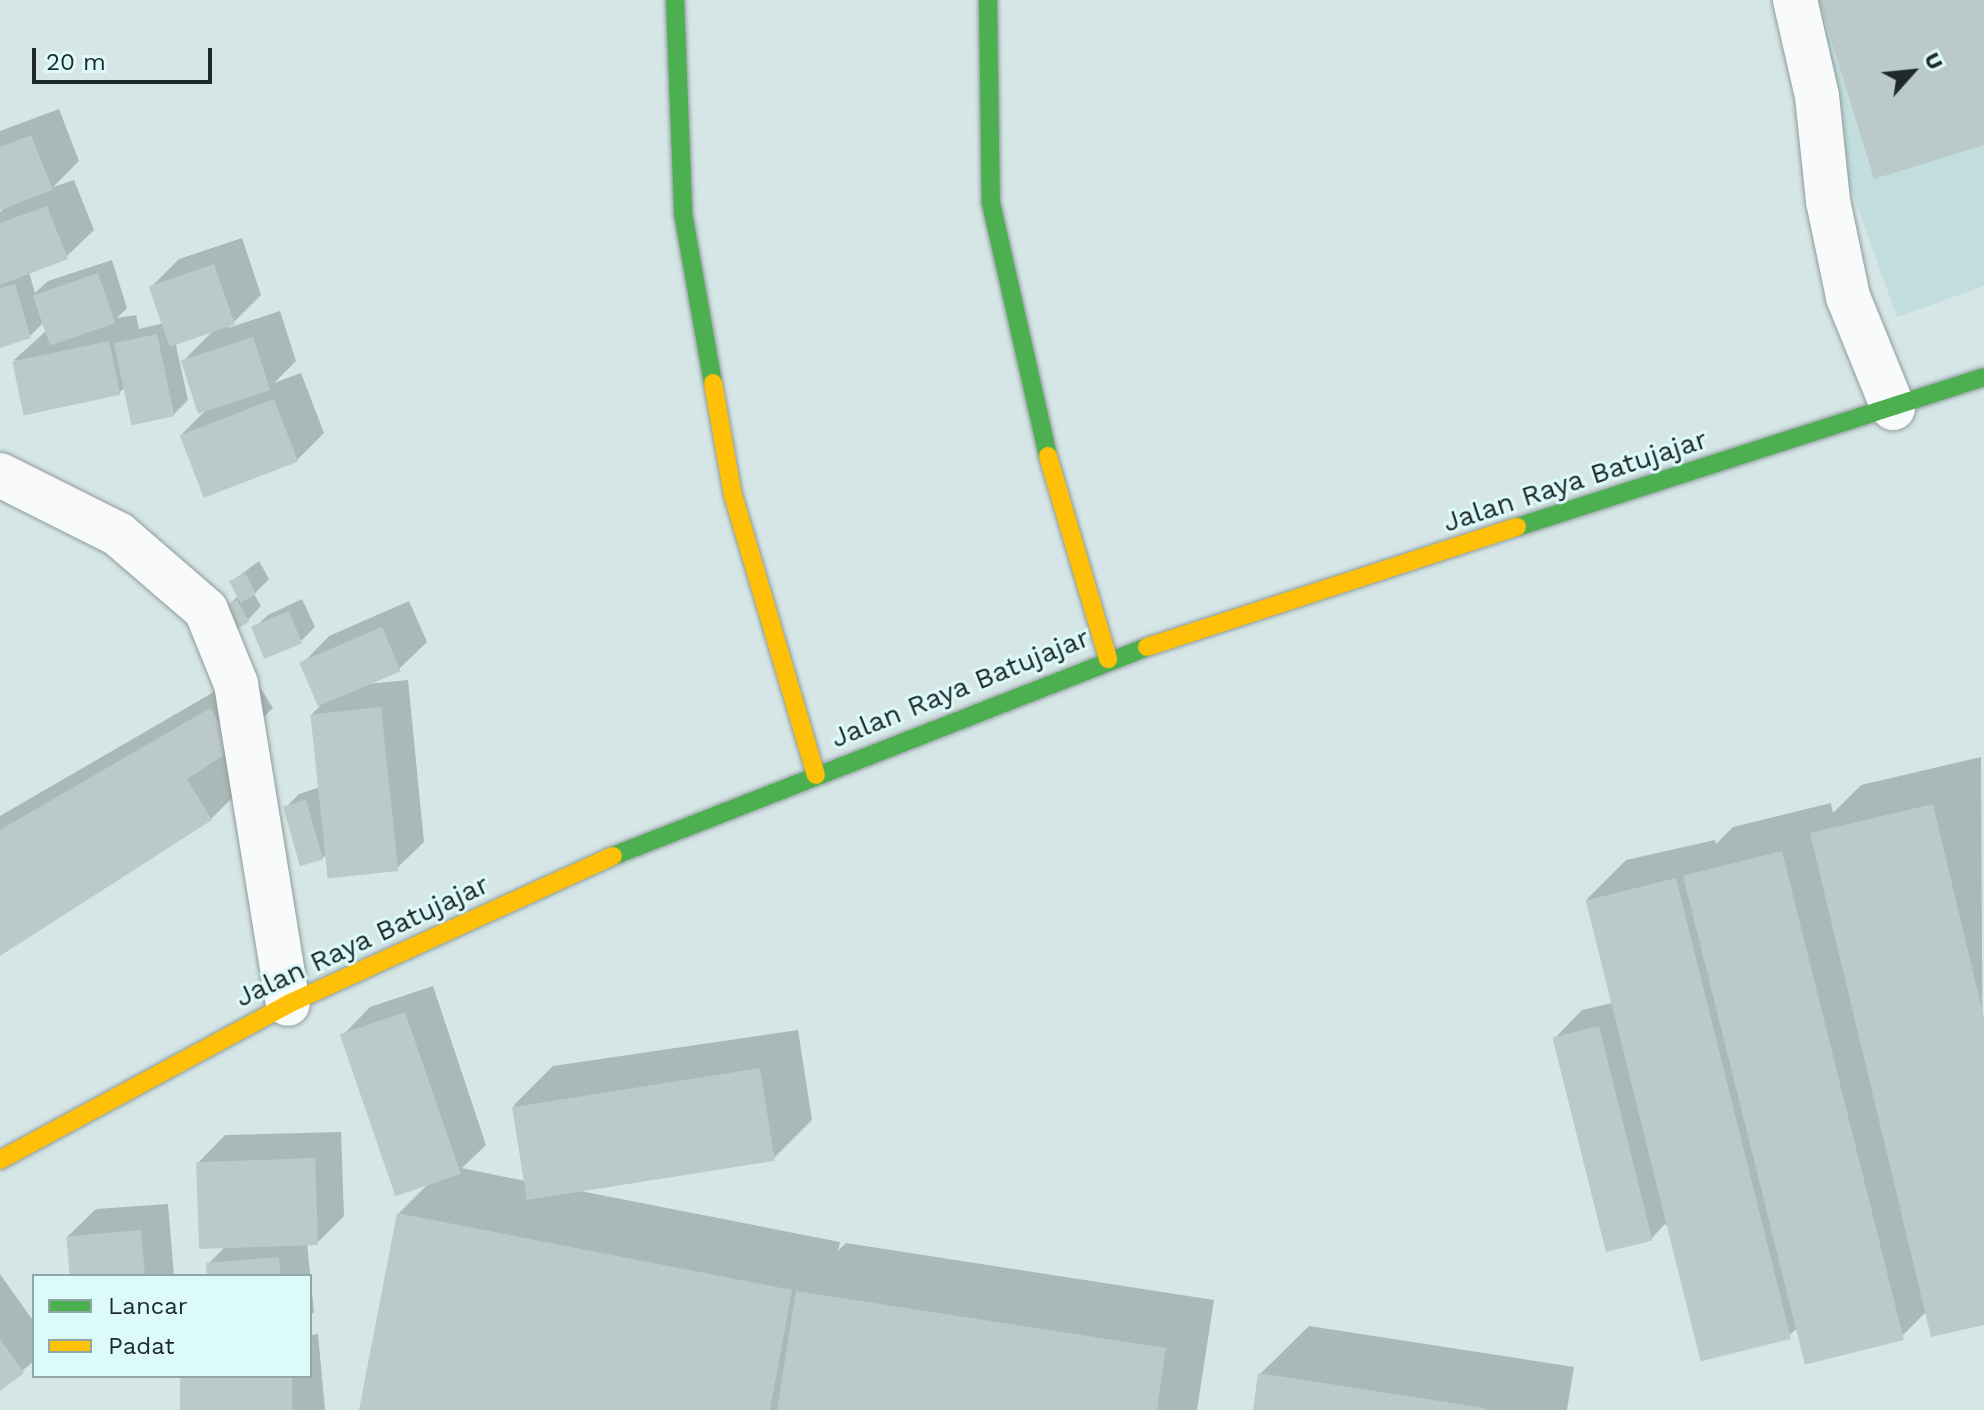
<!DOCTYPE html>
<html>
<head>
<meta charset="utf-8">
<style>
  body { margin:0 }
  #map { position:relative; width:1984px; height:1410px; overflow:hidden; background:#d6e6e6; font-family:"Work Sans",sans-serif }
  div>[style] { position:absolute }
  .built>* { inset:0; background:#c2dddd }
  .shadow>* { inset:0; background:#0003 }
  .building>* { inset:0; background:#bcc9c9; transform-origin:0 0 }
  .roads { filter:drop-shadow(0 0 2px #8e9b9b) drop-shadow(0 0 2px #8e9b9b) }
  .street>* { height:44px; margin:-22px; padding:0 22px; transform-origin:22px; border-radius:22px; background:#f9fbfb }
  .fast>* { height:18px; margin:-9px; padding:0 9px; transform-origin:9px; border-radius:9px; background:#4caf50 }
  .slow>* { height:18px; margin:-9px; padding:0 9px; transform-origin:9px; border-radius:9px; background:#ffc107 }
  span { translate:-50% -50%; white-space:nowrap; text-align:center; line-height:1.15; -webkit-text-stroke:6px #ddfafa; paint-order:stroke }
  .street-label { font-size:28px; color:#1e2929 }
  .legend { position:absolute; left:32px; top:1274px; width:280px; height:104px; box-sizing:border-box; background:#ddfafa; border:2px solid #91a6a6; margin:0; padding:10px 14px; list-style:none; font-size:24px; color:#1e2929 }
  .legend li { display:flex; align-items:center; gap:16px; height:40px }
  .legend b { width:40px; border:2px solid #91a6a6 }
  .north { position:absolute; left:1872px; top:32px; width:80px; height:80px; -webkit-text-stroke:6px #ddfafa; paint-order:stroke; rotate:63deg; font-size:22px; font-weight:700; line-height:32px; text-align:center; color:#1e2929 }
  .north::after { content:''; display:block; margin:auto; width:28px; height:36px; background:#1e2929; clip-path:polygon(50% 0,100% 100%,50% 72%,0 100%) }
  .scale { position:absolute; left:32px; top:48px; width:180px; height:36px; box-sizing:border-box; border:4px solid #1e2929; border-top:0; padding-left:10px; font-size:24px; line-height:28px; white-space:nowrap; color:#1e2929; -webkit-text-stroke:6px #ddfafa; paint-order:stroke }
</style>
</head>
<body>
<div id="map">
  <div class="built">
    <i style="clip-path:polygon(1783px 0,1984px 0,1984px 286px,1897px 317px)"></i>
  </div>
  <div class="shadow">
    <i style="clip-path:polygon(59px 109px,79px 161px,53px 187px,74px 180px,94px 230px,66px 257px,29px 272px,35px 293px,48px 281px,112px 260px,127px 308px,117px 318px,136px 315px,139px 329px,164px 323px,152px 286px,179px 259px,242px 238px,261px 295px,228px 328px,280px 311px,296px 361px,274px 383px,301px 373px,324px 433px,297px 460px,181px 435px,207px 409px,183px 361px,216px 328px,175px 341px,188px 400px,174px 414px,125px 387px,119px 393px,14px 360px,46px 331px,43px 323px,30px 336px,0 346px,0 212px,7px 205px,0 207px,0 131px)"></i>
    <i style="clip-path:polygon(259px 561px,269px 579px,254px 594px,261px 606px,248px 620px,226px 608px,239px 595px,232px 581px)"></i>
    <i style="clip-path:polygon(302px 599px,315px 627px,301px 641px,254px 628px,268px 615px)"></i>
    <i style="clip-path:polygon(409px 601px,427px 642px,399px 669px,367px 684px,408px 680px,424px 842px,396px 869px,327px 854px,322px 858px,285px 808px,299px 794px,320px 787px,312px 714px,320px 706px,302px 664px,329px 636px)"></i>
    <i style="clip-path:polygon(250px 671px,273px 708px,234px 747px,250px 780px,211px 819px,0 954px,0 816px)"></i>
    <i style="clip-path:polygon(1981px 757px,1984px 1323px,1927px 1311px,1899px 1339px,1795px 1330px,1786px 1338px,1665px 1224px,1650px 1240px,1555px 1038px,1582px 1010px,1612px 1003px,1587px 899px,1626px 860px,1715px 840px,1716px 844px,1733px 827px,1831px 803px,1833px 813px,1861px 785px)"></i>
    <i style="clip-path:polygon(433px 986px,486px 1145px,462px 1168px,525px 1181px,514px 1105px,553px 1066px,798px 1030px,812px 1120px,773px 1159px,570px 1189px,840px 1242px,838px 1251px,846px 1243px,1214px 1300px,1197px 1410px,361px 1410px,398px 1214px,431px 1181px,343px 1035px,370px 1007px)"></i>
    <i style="clip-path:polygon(341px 1132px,344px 1216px,317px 1243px,307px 1243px,314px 1312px,310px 1316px,310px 1276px,209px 1276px,208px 1264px,226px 1246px,198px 1163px,225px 1135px)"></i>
    <i style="clip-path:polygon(168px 1204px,174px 1276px,71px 1276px,68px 1236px,96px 1209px)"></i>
    <i style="clip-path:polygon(0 1274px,34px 1322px,34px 1361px,0 1389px)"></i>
    <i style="clip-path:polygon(1309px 1326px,1574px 1367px,1567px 1410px,1255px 1410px,1260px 1374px)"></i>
    <i style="clip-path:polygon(318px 1334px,325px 1410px,184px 1410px,182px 1376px,310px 1376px,310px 1335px)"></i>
  </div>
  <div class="building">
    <i style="clip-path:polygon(1819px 0,1984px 0,1984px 145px,1874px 179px)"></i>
    <i style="clip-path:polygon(31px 135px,53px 190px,0 210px,0 147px)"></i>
    <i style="clip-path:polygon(47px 206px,68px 259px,0 285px,0 223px)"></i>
    <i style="left:214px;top:264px;width:64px;height:69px;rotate:71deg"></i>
    <i style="left:98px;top:273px;width:53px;height:69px;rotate:71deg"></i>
    <i style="clip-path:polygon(15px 284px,31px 338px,0 348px,0 288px)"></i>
    <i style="left:157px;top:334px;width:84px;height:44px;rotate:78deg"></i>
    <i style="left:253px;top:337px;width:56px;height:76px;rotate:72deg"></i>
    <i style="left:109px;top:341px;width:55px;height:99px;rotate:78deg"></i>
    <i style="left:274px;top:399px;width:67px;height:101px;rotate:69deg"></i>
    <i style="left:245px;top:573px;width:24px;height:18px;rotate:62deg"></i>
    <i style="left:237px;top:600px;width:25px;height:15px;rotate:61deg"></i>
    <i style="left:289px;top:611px;width:35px;height:41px;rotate:68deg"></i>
    <i style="left:382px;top:627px;width:48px;height:90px;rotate:67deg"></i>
    <i style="left:381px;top:707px;width:165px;height:71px;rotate:84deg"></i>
    <i style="clip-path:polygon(210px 708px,235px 748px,187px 779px,212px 820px,0 956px,0 830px)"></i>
    <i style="left:306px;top:800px;width:62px;height:24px;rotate:74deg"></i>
    <i style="clip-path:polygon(1933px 804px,1984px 1018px,1984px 1325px,1931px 1337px,1810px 833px)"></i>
    <i style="left:1782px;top:851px;width:504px;height:102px;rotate:76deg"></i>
    <i style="left:1676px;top:878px;width:475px;height:93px;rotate:76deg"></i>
    <i style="left:405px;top:1012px;width:171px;height:69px;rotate:71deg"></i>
    <i style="left:1599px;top:1026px;width:221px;height:48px;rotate:76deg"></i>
    <i style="left:760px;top:1068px;width:94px;height:251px;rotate:81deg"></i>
    <i style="left:315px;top:1158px;width:87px;height:119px;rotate:88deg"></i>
    <i style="clip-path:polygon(397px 1213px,792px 1290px,770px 1410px,359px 1410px)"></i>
    <i style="left:141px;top:1230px;width:46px;height:75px;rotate:85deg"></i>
    <i style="clip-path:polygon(279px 1257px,281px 1276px,207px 1276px,206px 1263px)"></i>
    <i style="clip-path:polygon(796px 1291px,1166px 1348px,1157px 1410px,777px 1410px)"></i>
    <i style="clip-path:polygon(0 1339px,24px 1373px,0 1391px)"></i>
    <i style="clip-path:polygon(1258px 1373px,1485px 1408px,1485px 1410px,1253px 1410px)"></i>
    <i style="left:180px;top:1376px;width:112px;height:34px"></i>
  </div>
  <div class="roads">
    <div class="street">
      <i style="left:1795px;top:0;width:98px;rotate:77.1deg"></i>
      <i style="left:1817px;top:96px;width:106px;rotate:84deg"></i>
      <i style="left:1828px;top:201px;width:98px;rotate:78.2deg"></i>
      <i style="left:1848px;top:297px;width:120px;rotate:67.9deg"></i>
      <i style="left:0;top:475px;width:132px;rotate:26.6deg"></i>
      <i style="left:118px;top:534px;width:116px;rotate:40.8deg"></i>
      <i style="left:206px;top:610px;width:80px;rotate:67.9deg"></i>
      <i style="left:236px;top:684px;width:324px;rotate:80.8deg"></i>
    </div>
    <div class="fast">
      <i style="left:675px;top:0;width:213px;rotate:87.8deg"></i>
      <i style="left:683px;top:213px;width:173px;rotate:80deg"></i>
      <i style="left:988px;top:0;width:203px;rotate:89.2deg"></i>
      <i style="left:991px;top:203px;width:259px;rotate:77.3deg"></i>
      <i style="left:1517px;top:527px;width:490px;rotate:-17.8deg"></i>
      <i style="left:613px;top:856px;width:573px;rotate:-21.37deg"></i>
    </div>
    <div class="slow">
      <i style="left:713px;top:383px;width:114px;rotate:79.9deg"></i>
      <i style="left:733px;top:495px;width:292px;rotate:73.5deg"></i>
      <i style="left:1048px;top:456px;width:212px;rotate:73.5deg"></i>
      <i style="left:1147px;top:647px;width:389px;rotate:-18deg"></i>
      <i style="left:0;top:1160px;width:328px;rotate:-28.4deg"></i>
      <i style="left:288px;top:1004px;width:357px;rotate:-24.5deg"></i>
    </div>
  </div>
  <div class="street-label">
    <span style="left:1575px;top:481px;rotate:-18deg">Jalan Raya Batujajar</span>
    <span style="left:960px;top:688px;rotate:-22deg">Jalan Raya Batujajar</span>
    <span style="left:362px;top:941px;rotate:-25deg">Jalan Raya Batujajar</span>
  </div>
  <ul class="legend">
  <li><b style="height:10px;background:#4caf50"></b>Lancar</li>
  <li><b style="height:10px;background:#ffc107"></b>Padat</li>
  </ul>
  <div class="north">U</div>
  <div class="scale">20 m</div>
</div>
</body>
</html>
